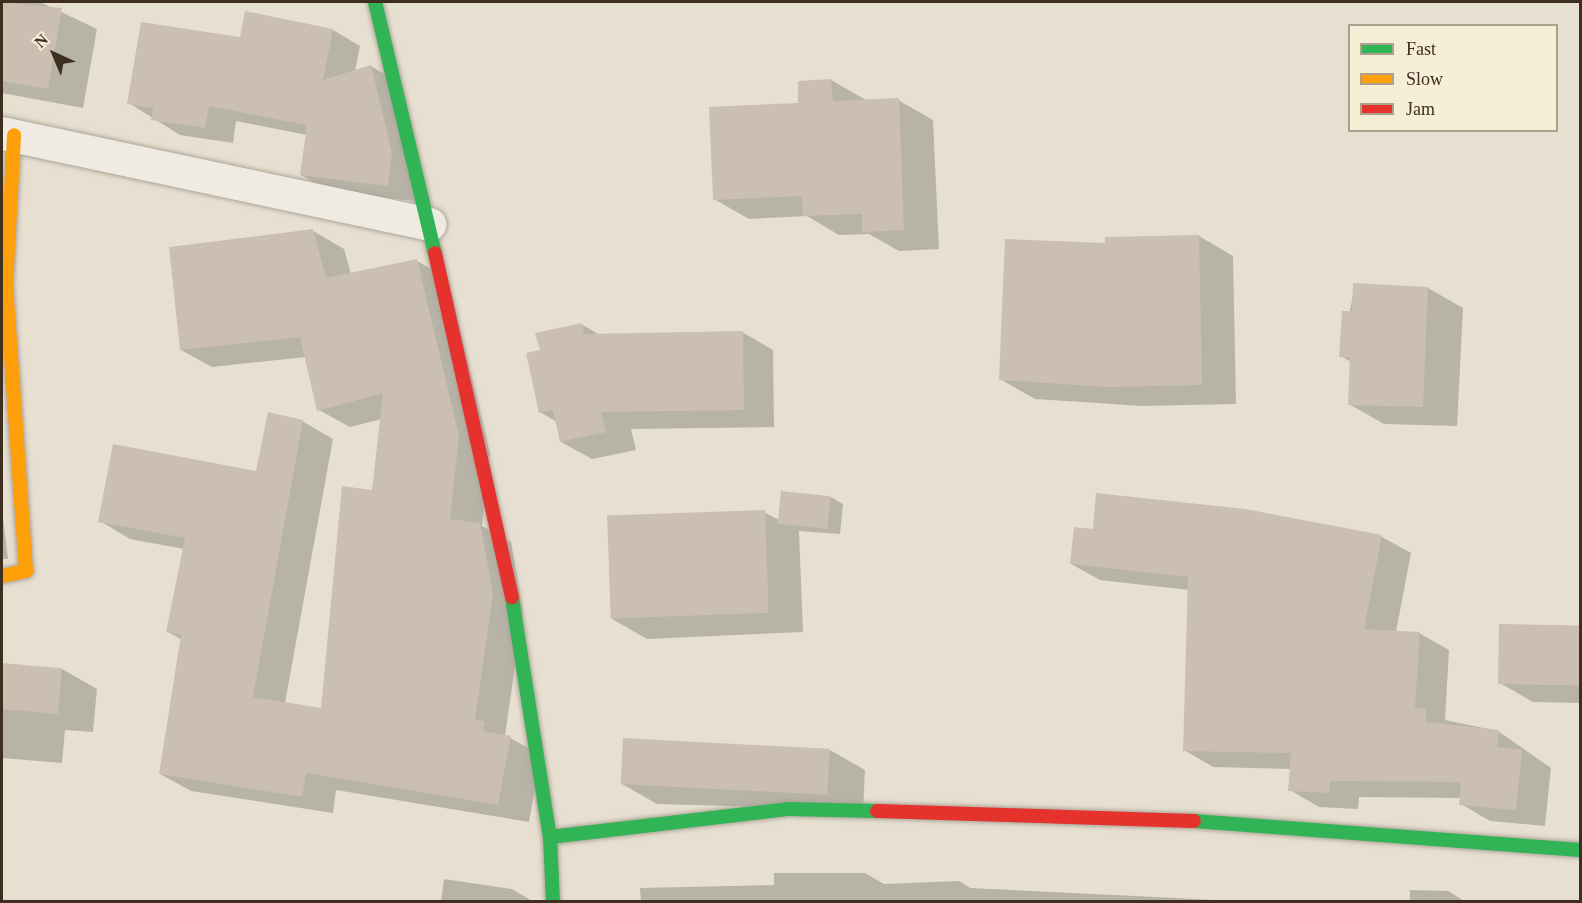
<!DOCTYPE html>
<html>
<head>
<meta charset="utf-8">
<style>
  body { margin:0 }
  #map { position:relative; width:1582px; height:903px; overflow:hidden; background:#e7e0d1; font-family:"Times New Roman",serif }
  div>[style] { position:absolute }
  .shadow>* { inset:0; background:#0003 }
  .building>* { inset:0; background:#cbbfb2; transform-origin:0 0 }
  .roads { filter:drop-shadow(0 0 2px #ada599) drop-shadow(0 0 2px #ada599) }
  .street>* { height:33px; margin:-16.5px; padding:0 16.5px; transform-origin:16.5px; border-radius:16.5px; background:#efebe3 }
  .fast>* { height:14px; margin:-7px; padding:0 7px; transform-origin:7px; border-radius:7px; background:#30b455 }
  .slow>* { height:14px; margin:-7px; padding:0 7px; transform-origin:7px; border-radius:7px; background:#ff9f0a }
  .jam>* { height:14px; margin:-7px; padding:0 7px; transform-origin:7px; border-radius:7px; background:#e5322d }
  span { translate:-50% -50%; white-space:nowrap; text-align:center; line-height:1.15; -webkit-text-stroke:5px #f7eed8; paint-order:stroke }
  .frame { position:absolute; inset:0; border:3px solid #3d2e20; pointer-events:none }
  .legend { position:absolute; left:1348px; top:24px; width:210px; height:108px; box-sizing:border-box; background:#f7eed8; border:2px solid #ada18e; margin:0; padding:8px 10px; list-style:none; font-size:18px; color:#3d2e20 }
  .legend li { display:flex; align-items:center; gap:12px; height:30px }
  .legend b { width:30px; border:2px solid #ada18e }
  .north { position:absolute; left:24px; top:24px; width:60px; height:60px; -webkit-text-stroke:4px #f7eed8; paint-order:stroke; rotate:316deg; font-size:16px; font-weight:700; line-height:24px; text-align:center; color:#3d2e20 }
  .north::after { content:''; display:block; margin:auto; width:21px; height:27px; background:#3d2e20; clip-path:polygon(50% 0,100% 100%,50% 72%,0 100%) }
</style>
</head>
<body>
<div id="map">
  <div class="shadow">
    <i style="clip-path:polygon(2px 2px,40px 2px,97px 29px,83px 108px,2px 93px)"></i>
    <i style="clip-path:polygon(246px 13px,333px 30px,360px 46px,355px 71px,371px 66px,398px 82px,415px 201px,329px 191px,301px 175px,307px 135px,236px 121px,233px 143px,180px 135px,129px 103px,241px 39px)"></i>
    <i style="clip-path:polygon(831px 80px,866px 100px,898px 100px,933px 120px,939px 249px,899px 251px,869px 234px,839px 235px,807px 216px,749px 219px,714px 199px,800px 104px)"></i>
    <i style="clip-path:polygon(313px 231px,344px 249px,351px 274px,417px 261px,448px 278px,490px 454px,482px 526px,511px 542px,523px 612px,505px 735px,541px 755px,529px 822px,336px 790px,333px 813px,191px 791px,160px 774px,182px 640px,168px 632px,184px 549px,130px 539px,100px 521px,257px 473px,302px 421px,333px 439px,285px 703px,323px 709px,373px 492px,382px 419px,350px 427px,319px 410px,306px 357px,212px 367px,181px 350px)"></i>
    <i style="clip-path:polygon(1199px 236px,1233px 256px,1236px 404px,1143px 406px,1035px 399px,1000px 379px,1107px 244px)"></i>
    <i style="clip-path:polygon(1355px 285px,1428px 288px,1463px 308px,1457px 426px,1384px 424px,1349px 404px,1351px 362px,1341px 356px)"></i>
    <i style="clip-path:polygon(581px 324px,600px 335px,742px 332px,773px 350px,774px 427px,631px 429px,636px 450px,592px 459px,561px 442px,557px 422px,540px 412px,542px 351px)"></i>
    <i style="clip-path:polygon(831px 497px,843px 504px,840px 534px,799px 531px,803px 632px,647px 639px,612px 619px,764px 512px,779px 520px)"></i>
    <i style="clip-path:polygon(2px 510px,8px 559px,2px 559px)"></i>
    <i style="clip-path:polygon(1245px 511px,1382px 537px,1411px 553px,1396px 632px,1419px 633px,1449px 650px,1445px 720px,1498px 731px,1551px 768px,1545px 826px,1490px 821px,1461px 804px,1461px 798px,1359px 797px,1358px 809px,1319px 807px,1290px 790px,1291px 769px,1213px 767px,1184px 750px,1189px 590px,1100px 580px,1071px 564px,1094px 531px)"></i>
    <i style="clip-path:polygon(1580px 627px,1580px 703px,1533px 702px,1500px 683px)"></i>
    <i style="clip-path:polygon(2px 664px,62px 669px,97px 689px,93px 732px,65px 730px,62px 763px,2px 758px)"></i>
    <i style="clip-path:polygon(830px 750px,865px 770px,863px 810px,657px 804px,622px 784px)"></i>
    <i style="clip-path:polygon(774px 873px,865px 873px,884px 884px,959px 881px,970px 888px,1258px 902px,641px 902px,640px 888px,774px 885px)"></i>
    <i style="clip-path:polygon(444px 879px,512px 889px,534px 902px,441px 902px)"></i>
    <i style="clip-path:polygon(1410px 890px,1448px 891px,1466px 902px,1410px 902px)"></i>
  </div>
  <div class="building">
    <i style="clip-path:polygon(2px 2px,62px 8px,48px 89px,2px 81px)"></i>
    <i style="clip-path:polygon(245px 11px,333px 29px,323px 80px,371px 65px,392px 153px,388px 186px,300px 175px,307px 125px,209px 106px,205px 128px,151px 120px,153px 108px,127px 104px,141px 22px,240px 37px)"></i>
    <i style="clip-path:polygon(831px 79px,833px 101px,899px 98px,904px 230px,862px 232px,862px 214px,803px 216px,802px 196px,713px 200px,709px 107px,798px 103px,798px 81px)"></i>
    <i style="clip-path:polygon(313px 229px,326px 278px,417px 259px,459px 436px,450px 519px,480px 523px,493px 594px,475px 720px,485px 721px,483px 731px,511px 736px,498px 805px,306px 773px,302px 797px,159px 774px,181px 635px,166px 632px,185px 538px,98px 522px,113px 444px,256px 471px,268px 412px,303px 420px,253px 697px,321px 708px,342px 486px,372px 490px,383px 393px,317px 411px,300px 337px,180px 350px,169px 247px)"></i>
    <i style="clip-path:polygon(1199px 235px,1202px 385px,1108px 387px,999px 380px,1005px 239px,1105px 243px,1105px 237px)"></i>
    <i style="clip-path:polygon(1353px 283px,1428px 287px,1423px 407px,1348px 405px,1350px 358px,1339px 357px,1342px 311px,1352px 311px)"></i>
    <i style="clip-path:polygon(582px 323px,584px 334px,743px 331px,744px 410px,601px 412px,606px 432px,560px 442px,553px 410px,539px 413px,526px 353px,540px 350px,535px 333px)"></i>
    <i style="left:781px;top:491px;width:50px;height:33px;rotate:6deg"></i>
    <i style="clip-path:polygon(1096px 493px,1245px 509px,1382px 535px,1364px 629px,1420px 632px,1415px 708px,1426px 708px,1426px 722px,1499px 730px,1497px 747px,1522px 750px,1516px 810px,1459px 805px,1461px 782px,1330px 781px,1329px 793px,1288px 791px,1291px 753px,1183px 751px,1188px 577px,1070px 564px,1074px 527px,1093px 529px)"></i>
    <i style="left:765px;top:510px;width:103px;height:158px;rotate:88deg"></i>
    <i style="left:1499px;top:624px;width:82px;height:60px;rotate:1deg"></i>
    <i style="left:2px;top:663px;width:60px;height:46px;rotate:5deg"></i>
    <i style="left:623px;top:738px;width:207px;height:46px;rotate:3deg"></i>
  </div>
  <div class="roads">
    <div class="street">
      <i style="left:2px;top:133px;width:437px;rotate:12deg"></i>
    </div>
    <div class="fast">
      <i style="left:375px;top:2px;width:258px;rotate:76.6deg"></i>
      <i style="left:512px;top:598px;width:242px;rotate:81deg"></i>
      <i style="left:550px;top:837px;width:65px;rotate:87.4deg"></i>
      <i style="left:1194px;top:821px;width:387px;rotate:4.3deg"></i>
      <i style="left:550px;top:837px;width:241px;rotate:-6.7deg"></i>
      <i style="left:789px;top:809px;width:88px;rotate:1.3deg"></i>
    </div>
    <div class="slow">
      <i style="left:2px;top:576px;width:25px;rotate:-12deg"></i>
      <i style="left:26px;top:571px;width:288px;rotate:-94deg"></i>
      <i style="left:6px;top:284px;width:149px;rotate:-86.9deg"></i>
    </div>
    <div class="jam">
      <i style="left:435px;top:253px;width:353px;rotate:77.4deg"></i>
      <i style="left:877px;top:811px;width:317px;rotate:1.8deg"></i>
    </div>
  </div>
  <div class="frame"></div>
  <ul class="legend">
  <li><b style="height:8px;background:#30b455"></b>Fast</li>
  <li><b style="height:8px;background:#ff9f0a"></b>Slow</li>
  <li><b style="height:8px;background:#e5322d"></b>Jam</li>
  </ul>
  <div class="north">N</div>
</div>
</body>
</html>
